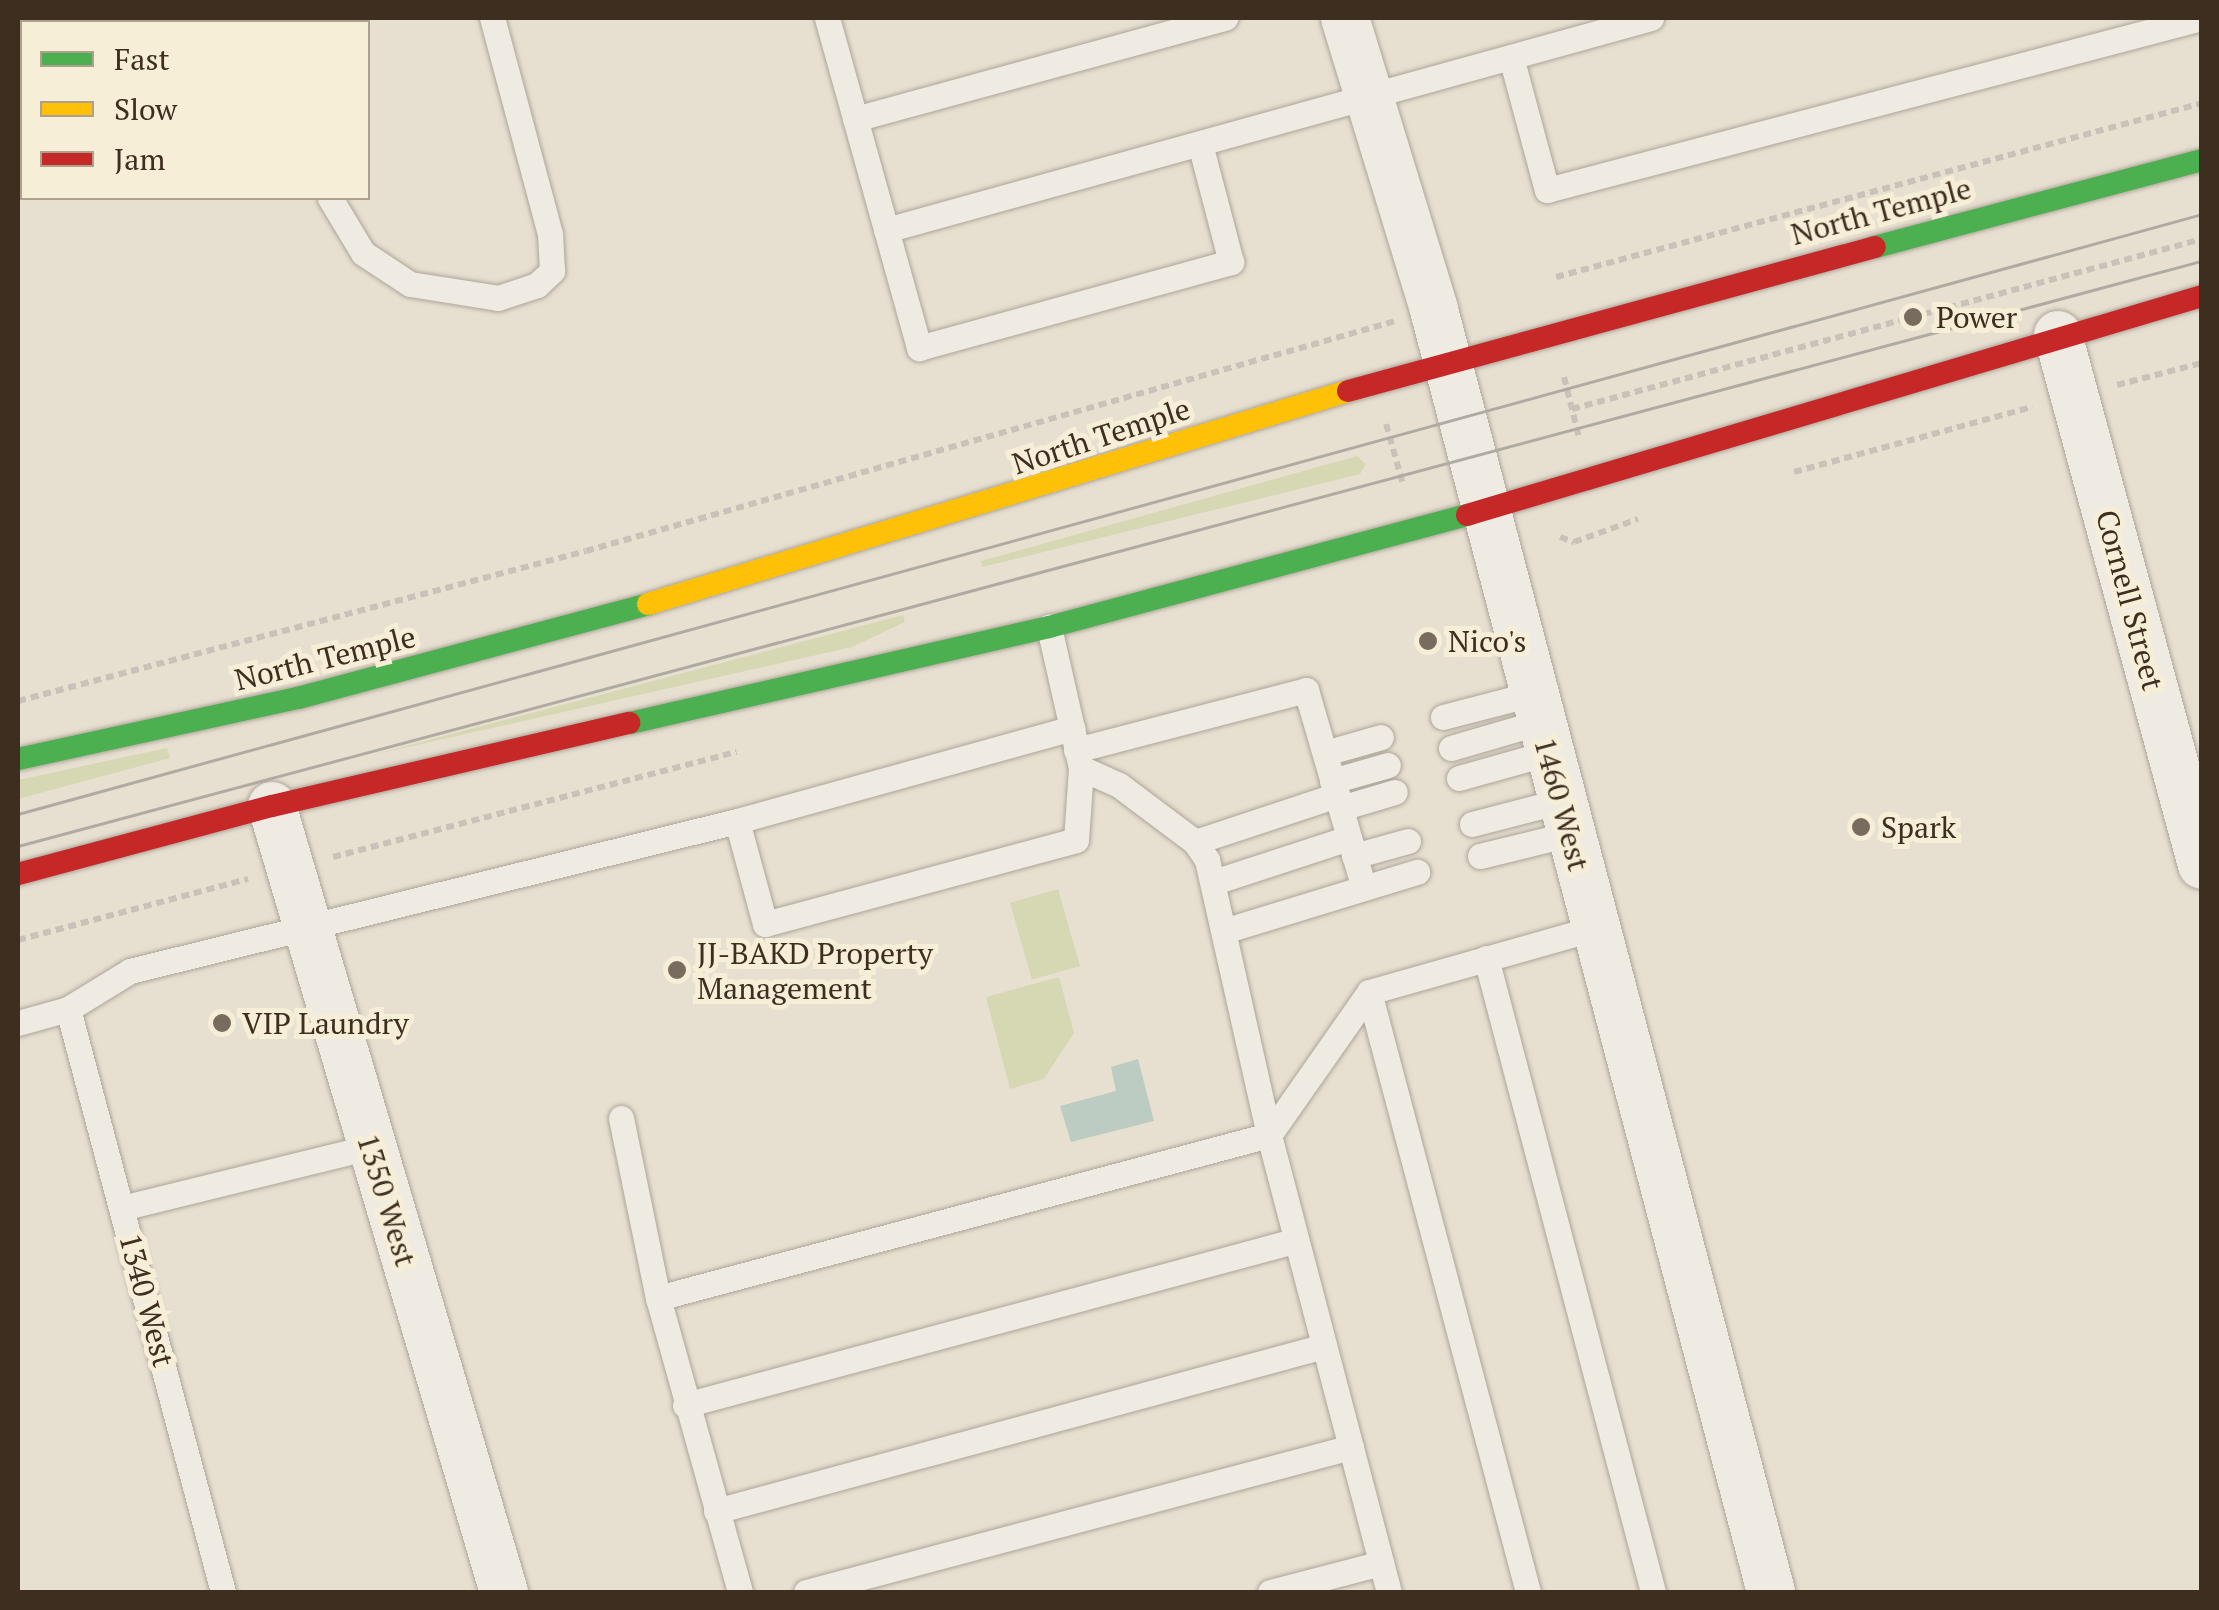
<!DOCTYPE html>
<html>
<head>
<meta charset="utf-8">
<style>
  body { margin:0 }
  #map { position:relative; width:2219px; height:1610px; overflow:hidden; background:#e7e0d1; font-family:"PT Serif",serif }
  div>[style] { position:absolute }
  .green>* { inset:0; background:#d6d7b3; transform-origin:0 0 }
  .water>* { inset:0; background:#bcccc2 }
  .path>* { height:6px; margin-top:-3px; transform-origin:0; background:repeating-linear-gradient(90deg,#c8c2b9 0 8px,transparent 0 13px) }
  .roads { filter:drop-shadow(0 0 2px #ada599) drop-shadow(0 0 2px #ada599) }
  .lane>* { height:25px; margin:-12.5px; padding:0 12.5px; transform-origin:12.5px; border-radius:12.5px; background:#efebe3 }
  .street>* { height:48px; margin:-24px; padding:0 24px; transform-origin:24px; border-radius:24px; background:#efebe3 }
  .fast>* { height:22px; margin:-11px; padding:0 11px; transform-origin:11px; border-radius:11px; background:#4caf50 }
  .slow>* { height:22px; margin:-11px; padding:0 11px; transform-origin:11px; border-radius:11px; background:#ffc107 }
  .jam>* { height:22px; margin:-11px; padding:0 11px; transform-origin:11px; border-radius:11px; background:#c62828 }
  .tram>* { height:2.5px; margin:-1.25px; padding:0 1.25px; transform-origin:1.25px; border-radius:1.25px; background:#afaaa2 }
  .dots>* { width:28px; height:28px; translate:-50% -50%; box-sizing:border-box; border:5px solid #f7eed8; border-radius:50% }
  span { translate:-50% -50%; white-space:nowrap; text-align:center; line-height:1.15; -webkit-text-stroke:10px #f7eed8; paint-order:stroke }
  .street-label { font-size:30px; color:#3d2e20 }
  .poi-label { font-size:30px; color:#3d2e20 }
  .left { translate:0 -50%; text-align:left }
  .frame { position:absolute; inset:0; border:20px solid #3d2e20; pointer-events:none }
  .legend { position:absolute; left:20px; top:20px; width:350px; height:180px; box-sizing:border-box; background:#f7eed8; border:2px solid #ada18e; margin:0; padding:12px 18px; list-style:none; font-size:30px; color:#3d2e20 }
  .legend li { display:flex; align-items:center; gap:20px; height:50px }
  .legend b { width:50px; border:2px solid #ada18e }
</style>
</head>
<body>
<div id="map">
  <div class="green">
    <i style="clip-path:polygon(1357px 456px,1366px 464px,1360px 474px,982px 567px,981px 561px)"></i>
    <i style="clip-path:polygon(903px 615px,905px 622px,852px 647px,372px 755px)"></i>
    <i style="clip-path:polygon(167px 748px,170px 758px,18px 799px,18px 780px)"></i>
    <i style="left:1058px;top:889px;width:80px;height:50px;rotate:74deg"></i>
    <i style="clip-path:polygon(1059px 977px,1074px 1033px,1044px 1079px,1010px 1089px,986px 997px)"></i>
  </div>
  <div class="water">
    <i style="clip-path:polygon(1138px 1059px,1154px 1121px,1071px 1142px,1060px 1106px,1116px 1091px,1111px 1067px)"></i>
  </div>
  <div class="path">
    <i style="left:1556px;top:277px;width:669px;rotate:-15.07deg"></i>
    <i style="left:1564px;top:377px;width:62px;rotate:76deg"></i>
    <i style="left:2117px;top:385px;width:88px;rotate:-14.5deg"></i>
    <i style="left:1572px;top:409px;width:653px;rotate:-15.1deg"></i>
    <i style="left:1386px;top:424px;width:62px;rotate:74.2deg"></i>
    <i style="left:1794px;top:472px;width:247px;rotate:-15.3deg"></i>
    <i style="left:1560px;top:537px;width:15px;rotate:20deg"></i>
    <i style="left:1574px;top:542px;width:68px;rotate:-19.8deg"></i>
    <i style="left:18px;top:701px;width:587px;rotate:-14.79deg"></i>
    <i style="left:586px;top:551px;width:841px;rotate:-15.87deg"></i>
    <i style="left:333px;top:857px;width:417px;rotate:-14.6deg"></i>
    <i style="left:18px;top:940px;width:238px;rotate:-14.9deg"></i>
  </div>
  <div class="roads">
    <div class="lane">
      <i style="left:268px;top:18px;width:4px;rotate:76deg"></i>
      <i style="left:827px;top:18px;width:343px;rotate:74.4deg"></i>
      <i style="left:919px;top:348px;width:324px;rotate:-15.4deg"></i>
      <i style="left:1231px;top:262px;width:122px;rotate:-104.7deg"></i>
      <i style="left:1511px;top:57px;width:138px;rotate:74.9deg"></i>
      <i style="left:1547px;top:190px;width:676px;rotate:-14.73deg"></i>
      <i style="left:855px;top:119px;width:384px;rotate:-15.3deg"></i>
      <i style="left:330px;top:198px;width:64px;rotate:59deg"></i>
      <i style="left:363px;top:253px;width:56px;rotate:33.4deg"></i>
      <i style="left:410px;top:284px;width:89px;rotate:9deg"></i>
      <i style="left:498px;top:298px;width:41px;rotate:-18.4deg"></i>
      <i style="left:537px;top:285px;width:21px;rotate:-43deg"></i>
      <i style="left:552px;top:271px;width:37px;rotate:-93deg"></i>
      <i style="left:550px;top:234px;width:224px;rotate:-105deg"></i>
      <i style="left:886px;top:230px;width:794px;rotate:-15.49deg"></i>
      <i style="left:1443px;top:717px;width:92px;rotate:-14.5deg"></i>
      <i style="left:1451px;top:748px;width:93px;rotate:-16.3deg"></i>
      <i style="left:1076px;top:750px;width:238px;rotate:-14.6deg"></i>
      <i style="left:1306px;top:690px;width:206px;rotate:73.7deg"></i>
      <i style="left:1325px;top:753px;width:58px;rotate:-15.9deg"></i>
      <i style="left:1081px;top:768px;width:42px;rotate:24.1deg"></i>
      <i style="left:1119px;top:785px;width:95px;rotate:36.9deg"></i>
      <i style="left:1195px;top:842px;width:22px;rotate:56deg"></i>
      <i style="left:1207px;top:860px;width:282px;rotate:77.3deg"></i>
      <i style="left:1459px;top:778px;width:92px;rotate:-15.7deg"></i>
      <i style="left:1332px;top:781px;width:58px;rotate:-15.9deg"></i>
      <i style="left:1341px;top:808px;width:56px;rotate:-16.5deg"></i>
      <i style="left:737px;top:821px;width:107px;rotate:74.8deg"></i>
      <i style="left:765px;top:924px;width:322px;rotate:-15.1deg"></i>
      <i style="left:1076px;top:840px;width:72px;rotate:-86deg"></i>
      <i style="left:1081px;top:768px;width:145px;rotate:-102.8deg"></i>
      <i style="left:1472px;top:824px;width:92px;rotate:-14.5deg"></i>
      <i style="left:1195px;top:842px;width:150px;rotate:-18.3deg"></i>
      <i style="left:1354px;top:856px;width:56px;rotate:-15.5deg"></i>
      <i style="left:1480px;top:856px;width:93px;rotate:-13.7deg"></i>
      <i style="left:1214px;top:882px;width:142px;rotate:-18.1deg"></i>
      <i style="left:1227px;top:930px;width:199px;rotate:-17deg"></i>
      <i style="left:1486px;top:958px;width:656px;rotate:75.24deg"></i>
      <i style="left:1369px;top:992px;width:621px;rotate:75.16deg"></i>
      <i style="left:68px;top:1009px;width:603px;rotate:75.11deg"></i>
      <i style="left:18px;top:1023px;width:52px;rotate:-15.6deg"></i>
      <i style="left:68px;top:1009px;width:73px;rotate:-31.5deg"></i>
      <i style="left:130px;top:971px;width:625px;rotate:-13.88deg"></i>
      <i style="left:737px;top:821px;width:348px;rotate:-15.5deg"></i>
      <i style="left:621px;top:1118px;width:184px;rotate:78.4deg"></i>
      <i style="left:658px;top:1298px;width:305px;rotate:74.4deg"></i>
      <i style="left:1269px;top:1135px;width:174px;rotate:-55deg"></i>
      <i style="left:1369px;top:992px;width:235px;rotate:-15.8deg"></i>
      <i style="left:122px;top:1208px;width:256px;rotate:-13.8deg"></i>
      <i style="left:658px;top:1298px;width:632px;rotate:-14.94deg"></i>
      <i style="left:1269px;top:1135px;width:472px;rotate:75.3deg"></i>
      <i style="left:685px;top:1405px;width:631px;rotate:-15.07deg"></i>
      <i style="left:716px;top:1511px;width:630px;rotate:-15.18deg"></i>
      <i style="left:806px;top:1592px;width:564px;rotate:-14.9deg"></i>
      <i style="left:1270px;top:1592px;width:115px;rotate:-14.6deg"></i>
    </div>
    <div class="street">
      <i style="left:1345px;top:18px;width:305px;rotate:73deg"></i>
      <i style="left:1434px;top:310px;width:1326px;rotate:75.27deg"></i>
      <i style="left:2058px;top:335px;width:549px;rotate:74.8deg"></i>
      <i style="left:272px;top:806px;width:820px;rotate:73.56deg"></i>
    </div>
    <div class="fast">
      <i style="left:1875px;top:247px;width:338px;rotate:-14.9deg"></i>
      <i style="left:630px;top:723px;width:430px;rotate:-12.9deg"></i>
      <i style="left:1049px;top:627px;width:433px;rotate:-15deg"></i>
      <i style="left:18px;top:759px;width:287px;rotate:-12.3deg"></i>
      <i style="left:298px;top:698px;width:362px;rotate:-15deg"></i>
    </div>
    <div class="slow">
      <i style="left:648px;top:604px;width:732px;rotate:-16.92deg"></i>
    </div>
    <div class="jam">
      <i style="left:1348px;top:391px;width:546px;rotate:-15.28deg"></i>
      <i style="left:1467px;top:515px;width:767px;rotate:-16.59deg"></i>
      <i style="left:18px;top:874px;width:263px;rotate:-15deg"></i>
      <i style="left:272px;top:806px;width:367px;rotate:-13.1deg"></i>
    </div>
  </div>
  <div class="tram">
    <i style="left:18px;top:814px;width:2265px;rotate:-15.36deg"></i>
    <i style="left:18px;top:846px;width:2261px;rotate:-15deg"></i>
  </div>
  <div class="dots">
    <i style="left:1913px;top:317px;background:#786c5e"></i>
    <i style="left:1428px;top:641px;background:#786c5e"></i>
    <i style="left:1861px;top:827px;background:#786c5e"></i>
    <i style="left:677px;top:970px;background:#786c5e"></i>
    <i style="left:222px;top:1023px;background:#786c5e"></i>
  </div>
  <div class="street-label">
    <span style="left:1881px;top:211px;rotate:-15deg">North Temple</span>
    <span style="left:1101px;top:436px;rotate:-18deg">North Temple</span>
    <span style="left:2130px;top:600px;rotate:75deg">Cornell Street</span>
    <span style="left:325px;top:658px;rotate:-14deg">North Temple</span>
    <span style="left:1562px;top:804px;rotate:75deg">1460 West</span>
    <span style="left:387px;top:1200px;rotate:73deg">1350 West</span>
    <span style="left:147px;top:1300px;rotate:75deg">1340 West</span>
  </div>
  <div class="poi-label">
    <span class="left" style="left:1936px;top:317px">Power</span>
    <span class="left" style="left:1448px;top:641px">Nico's</span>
    <span class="left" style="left:1881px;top:827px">Spark</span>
    <span class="left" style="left:697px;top:970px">JJ-BAKD Property<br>Management</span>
    <span class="left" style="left:242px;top:1023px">VIP Laundry</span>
  </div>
  <div class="frame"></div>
  <ul class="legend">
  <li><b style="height:12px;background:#4caf50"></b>Fast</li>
  <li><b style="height:12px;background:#ffc107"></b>Slow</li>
  <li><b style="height:12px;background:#c62828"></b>Jam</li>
  </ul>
</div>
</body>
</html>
